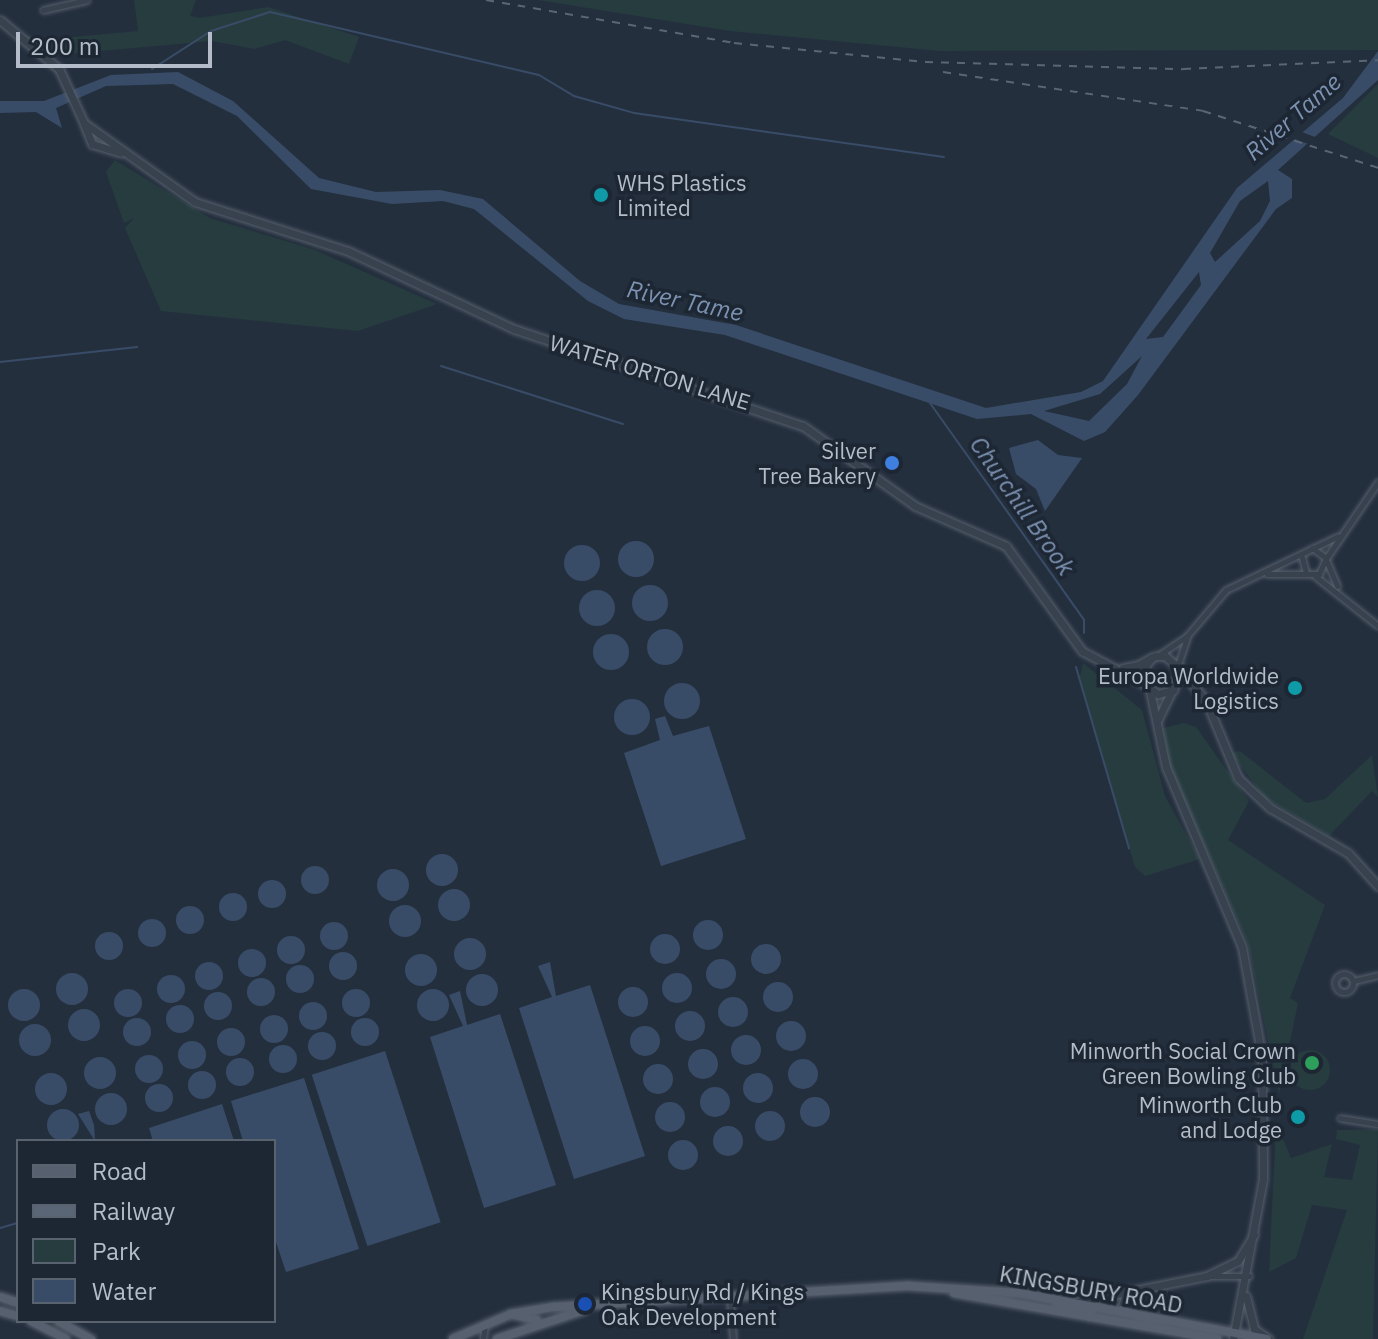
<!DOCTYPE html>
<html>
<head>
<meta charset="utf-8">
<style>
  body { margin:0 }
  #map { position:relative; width:1378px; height:1339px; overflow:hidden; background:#242f3e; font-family:"IBM Plex Sans",sans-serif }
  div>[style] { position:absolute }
  .green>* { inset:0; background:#263c3f }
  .round { border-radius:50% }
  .water>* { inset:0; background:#394c67; transform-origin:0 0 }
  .pier>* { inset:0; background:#242f3e }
  .stream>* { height:2px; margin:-1px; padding:0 1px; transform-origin:1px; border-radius:1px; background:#394c67 }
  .roads { filter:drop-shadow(0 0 2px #565f6c) drop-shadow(0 0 2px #565f6c) }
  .minor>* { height:5px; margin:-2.5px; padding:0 2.5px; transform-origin:2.5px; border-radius:2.5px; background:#38414e }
  .minor>.ring { margin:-2.5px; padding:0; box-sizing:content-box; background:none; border:5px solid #38414e; border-radius:50% }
  .tertiary>* { height:7px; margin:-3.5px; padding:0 3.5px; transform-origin:3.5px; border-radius:3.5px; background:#38414e }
  .primary>* { height:8px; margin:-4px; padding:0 4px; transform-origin:4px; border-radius:4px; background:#56606e }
  .rail>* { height:2px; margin-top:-1px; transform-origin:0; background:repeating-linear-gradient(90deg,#5a6575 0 8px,transparent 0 16px) }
  .dots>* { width:22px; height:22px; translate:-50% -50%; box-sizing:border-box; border:4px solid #1d2633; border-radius:50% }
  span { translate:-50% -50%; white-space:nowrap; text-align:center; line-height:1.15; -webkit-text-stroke:7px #1d2633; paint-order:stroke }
  .poi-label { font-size:22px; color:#b4bcc9 }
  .left { translate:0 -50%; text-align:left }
  .right { translate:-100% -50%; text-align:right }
  .street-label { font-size:22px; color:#b4bcc9 }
  .water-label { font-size:24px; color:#7c92b1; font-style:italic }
  .legend { position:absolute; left:16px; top:1139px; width:260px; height:184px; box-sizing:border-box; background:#1d2633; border:2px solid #59626f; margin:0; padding:10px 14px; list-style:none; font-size:24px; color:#b4bcc9 }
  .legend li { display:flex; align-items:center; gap:16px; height:40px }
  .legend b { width:40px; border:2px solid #59626f }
  .scale { position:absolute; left:16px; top:32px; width:196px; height:36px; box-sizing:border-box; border:4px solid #b4bcc9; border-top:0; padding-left:10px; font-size:24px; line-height:28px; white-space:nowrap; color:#b4bcc9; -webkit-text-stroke:6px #1d2633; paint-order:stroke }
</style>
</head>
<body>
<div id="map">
  <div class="green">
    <i style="clip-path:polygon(134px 0,196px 0,190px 16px,199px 18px,268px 7px,359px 37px,349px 64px,285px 40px,254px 49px,212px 41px,45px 56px,17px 32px,40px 40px,138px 31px)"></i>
    <i style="clip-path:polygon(538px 0,1378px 0,1378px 50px,940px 51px,730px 31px)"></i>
    <i style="clip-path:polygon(1378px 84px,1378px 158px,1328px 134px)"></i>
    <i style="clip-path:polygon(115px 160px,210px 218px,315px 250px,437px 304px,358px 331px,161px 311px,125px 228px,134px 218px,124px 223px,106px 172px)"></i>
    <i style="clip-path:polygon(1083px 663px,1142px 710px,1165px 796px,1200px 859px,1145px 876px,1135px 867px,1079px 681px)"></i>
    <i style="clip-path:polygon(1184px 723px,1196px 727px,1249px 801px,1228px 840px,1325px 905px,1290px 998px,1298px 1003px,1279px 1094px,1248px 944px,1169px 765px,1163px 728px)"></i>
    <i style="clip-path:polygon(1240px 751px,1306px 803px,1325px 799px,1372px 755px,1378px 797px,1372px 791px,1329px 836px,1265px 798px,1231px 753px)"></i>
    <i class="round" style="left:1290px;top:1050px;width:40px;height:40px"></i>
    <i style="clip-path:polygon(1276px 1123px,1291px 1158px,1332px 1144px,1324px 1177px,1352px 1180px,1360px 1145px,1336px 1139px,1337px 1130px,1378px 1129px,1373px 1339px,1303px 1339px,1347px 1210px,1312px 1205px,1296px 1258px,1269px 1272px)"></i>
  </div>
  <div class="water">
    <i style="clip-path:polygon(evenodd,1378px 51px,1378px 80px,1278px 170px,1292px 179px,1292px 198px,1276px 209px,1138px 395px,1105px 432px,1084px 441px,1031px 414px,977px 419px,725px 335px,624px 319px,588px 301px,474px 209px,443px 201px,392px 204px,311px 189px,237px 116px,173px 84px,106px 86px,56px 108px,62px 128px,36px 112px,0 113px,0 101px,44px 101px,111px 75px,178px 72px,233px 101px,319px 178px,376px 192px,440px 190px,483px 199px,580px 281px,619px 304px,736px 325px,986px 408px,1081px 392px,1103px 381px,1237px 188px,1343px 98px,1378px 51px,1268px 181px,1270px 201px,1260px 221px,1215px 262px,1210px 253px,1240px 201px,1268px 181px,1378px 51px,1199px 272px,1201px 285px,1163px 337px,1146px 339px,1199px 272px,1378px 51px,1142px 356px,1127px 384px,1089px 421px,1044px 411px,1100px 394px,1142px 356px)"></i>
    <i style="clip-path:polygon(1038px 440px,1058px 455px,1082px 458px,1045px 511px,1036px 489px,1016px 474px,1009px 448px)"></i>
    <i class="round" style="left:618px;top:541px;width:36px;height:36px"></i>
    <i class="round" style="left:564px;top:545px;width:36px;height:36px"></i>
    <i class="round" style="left:632px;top:585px;width:36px;height:36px"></i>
    <i class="round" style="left:579px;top:590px;width:36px;height:36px"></i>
    <i class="round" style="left:647px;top:629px;width:36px;height:36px"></i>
    <i class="round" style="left:593px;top:634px;width:36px;height:36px"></i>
    <i class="round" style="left:664px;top:683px;width:36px;height:36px"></i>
    <i class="round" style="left:614px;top:699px;width:36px;height:36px"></i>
    <i style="clip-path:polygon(665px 716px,673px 736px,709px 726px,746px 839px,661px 866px,624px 753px,660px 740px,655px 719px)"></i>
    <i class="round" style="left:426px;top:854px;width:32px;height:32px"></i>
    <i class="round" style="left:301px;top:866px;width:28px;height:28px"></i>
    <i class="round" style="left:377px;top:869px;width:32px;height:32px"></i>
    <i class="round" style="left:258px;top:880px;width:28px;height:28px"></i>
    <i class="round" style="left:438px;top:889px;width:32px;height:32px"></i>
    <i class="round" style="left:219px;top:893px;width:28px;height:28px"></i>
    <i class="round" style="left:389px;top:905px;width:32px;height:32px"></i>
    <i class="round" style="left:176px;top:906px;width:28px;height:28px"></i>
    <i class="round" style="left:138px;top:919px;width:28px;height:28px"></i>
    <i class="round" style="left:693px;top:920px;width:30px;height:30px"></i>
    <i class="round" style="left:320px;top:922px;width:28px;height:28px"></i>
    <i class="round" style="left:95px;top:932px;width:28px;height:28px"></i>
    <i class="round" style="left:650px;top:934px;width:30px;height:30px"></i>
    <i class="round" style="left:277px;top:936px;width:28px;height:28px"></i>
    <i class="round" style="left:454px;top:938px;width:32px;height:32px"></i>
    <i class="round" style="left:751px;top:944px;width:30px;height:30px"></i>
    <i class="round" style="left:238px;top:949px;width:28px;height:28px"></i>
    <i class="round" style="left:329px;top:952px;width:28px;height:28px"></i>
    <i class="round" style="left:405px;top:954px;width:32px;height:32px"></i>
    <i class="round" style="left:706px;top:959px;width:30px;height:30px"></i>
    <i style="clip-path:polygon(550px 962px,556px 996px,590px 985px,645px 1156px,574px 1179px,519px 1008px,552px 997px,538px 966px)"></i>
    <i class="round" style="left:195px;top:962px;width:28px;height:28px"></i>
    <i class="round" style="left:286px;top:965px;width:28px;height:28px"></i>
    <i class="round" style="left:662px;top:973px;width:30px;height:30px"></i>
    <i class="round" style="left:56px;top:973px;width:32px;height:32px"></i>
    <i class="round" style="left:466px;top:974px;width:32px;height:32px"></i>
    <i class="round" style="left:157px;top:975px;width:28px;height:28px"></i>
    <i class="round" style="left:247px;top:978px;width:28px;height:28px"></i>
    <i class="round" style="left:763px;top:982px;width:30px;height:30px"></i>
    <i class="round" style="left:618px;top:987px;width:30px;height:30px"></i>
    <i class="round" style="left:8px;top:989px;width:32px;height:32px"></i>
    <i class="round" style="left:417px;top:989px;width:32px;height:32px"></i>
    <i class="round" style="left:114px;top:989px;width:28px;height:28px"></i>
    <i class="round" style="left:342px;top:989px;width:28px;height:28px"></i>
    <i style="clip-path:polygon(460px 991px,467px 1025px,500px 1014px,556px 1185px,484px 1208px,430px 1037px,463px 1026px,449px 995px)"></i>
    <i class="round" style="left:204px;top:992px;width:28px;height:28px"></i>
    <i class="round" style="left:718px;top:997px;width:30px;height:30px"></i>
    <i class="round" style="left:299px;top:1002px;width:28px;height:28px"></i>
    <i class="round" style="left:166px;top:1005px;width:28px;height:28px"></i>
    <i class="round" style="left:68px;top:1009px;width:32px;height:32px"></i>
    <i class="round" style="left:675px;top:1011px;width:30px;height:30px"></i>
    <i class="round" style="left:260px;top:1015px;width:28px;height:28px"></i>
    <i class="round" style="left:123px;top:1018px;width:28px;height:28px"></i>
    <i class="round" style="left:351px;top:1018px;width:28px;height:28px"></i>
    <i class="round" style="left:776px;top:1021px;width:30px;height:30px"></i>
    <i class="round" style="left:19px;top:1024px;width:32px;height:32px"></i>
    <i class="round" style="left:630px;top:1026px;width:30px;height:30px"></i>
    <i class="round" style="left:217px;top:1028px;width:28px;height:28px"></i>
    <i class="round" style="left:308px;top:1032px;width:28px;height:28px"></i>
    <i class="round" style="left:731px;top:1035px;width:30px;height:30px"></i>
    <i class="round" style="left:178px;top:1041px;width:28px;height:28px"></i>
    <i class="round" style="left:269px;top:1045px;width:28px;height:28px"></i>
    <i class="round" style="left:688px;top:1049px;width:30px;height:30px"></i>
    <i style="left:385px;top:1051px;width:180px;height:77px;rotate:72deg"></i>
    <i class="round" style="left:135px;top:1055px;width:28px;height:28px"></i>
    <i class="round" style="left:84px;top:1057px;width:32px;height:32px"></i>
    <i class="round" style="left:226px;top:1058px;width:28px;height:28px"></i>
    <i class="round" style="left:788px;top:1059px;width:30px;height:30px"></i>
    <i class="round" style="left:643px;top:1064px;width:30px;height:30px"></i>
    <i class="round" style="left:188px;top:1071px;width:28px;height:28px"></i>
    <i class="round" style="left:743px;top:1073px;width:30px;height:30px"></i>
    <i class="round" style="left:35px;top:1073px;width:32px;height:32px"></i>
    <i style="clip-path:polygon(304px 1078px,359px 1249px,286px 1272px,274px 1236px,274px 1141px,243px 1141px,231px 1101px)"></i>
    <i class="round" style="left:145px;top:1084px;width:28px;height:28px"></i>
    <i class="round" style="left:700px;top:1087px;width:30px;height:30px"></i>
    <i class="round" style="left:95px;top:1093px;width:32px;height:32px"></i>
    <i class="round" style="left:800px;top:1097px;width:30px;height:30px"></i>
    <i class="round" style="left:655px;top:1102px;width:30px;height:30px"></i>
    <i style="clip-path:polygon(222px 1104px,234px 1141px,153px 1141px,149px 1128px)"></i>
    <i class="round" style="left:47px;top:1109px;width:32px;height:32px"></i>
    <i style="clip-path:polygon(89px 1111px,94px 1125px,95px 1141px,78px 1114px)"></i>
    <i class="round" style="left:755px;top:1111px;width:30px;height:30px"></i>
    <i class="round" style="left:713px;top:1126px;width:30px;height:30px"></i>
    <i class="round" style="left:668px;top:1140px;width:30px;height:30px"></i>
  </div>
  <div class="pier">
    <i style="clip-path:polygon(1294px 129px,1320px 139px,1314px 146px,1289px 137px)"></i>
  </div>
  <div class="stream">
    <i style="left:152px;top:69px;width:70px;rotate:-32.8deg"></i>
    <i style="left:211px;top:31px;width:62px;rotate:-17.9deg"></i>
    <i style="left:270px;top:12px;width:276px;rotate:13.2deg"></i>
    <i style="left:539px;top:75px;width:41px;rotate:31deg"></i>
    <i style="left:574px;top:96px;width:62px;rotate:15.8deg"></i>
    <i style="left:634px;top:113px;width:313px;rotate:8.1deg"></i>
    <i style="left:0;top:362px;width:138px;rotate:-6.2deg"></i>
    <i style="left:441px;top:366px;width:191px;rotate:17.7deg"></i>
    <i style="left:930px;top:403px;width:266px;rotate:54.6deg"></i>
    <i style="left:1084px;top:620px;width:13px;rotate:90deg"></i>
    <i style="left:1076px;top:667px;width:189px;rotate:73.7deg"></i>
    <i style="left:0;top:1228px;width:19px;rotate:-16deg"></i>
  </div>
  <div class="roads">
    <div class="minor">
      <i style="left:43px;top:10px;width:45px;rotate:-12.8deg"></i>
      <i style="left:1301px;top:554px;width:20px;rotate:75deg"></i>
      <i style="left:1327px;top:557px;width:91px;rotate:-55.8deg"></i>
      <i style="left:1327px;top:562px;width:26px;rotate:67deg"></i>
      <i style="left:1267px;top:574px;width:52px"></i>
      <i style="left:1319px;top:574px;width:17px;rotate:-66deg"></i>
      <i style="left:1326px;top:558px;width:17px;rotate:-144deg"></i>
      <i style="left:1315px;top:576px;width:80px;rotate:38.4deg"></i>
      <i style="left:1159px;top:655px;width:34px;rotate:-34deg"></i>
      <i style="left:1187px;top:636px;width:60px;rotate:-49.7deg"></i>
      <i style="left:1226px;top:590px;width:124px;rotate:-25.7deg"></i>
      <i style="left:1178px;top:665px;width:29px;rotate:-72deg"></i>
      <i class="ring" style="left:1335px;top:974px;width:13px;height:13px"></i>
      <i style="left:1353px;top:981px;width:26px;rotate:-13deg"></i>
      <i style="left:1340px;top:1118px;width:38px;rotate:9deg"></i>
      <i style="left:1208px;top:1276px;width:41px"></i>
      <i style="left:730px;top:1298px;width:41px;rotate:85.8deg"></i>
      <i style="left:483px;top:1339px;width:14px;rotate:-82deg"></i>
    </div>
    <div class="tertiary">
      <i style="left:0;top:20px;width:77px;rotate:39.7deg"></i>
      <i style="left:59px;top:69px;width:60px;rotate:65.2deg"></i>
      <i style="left:84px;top:123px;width:136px;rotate:35.4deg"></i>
      <i style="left:195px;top:202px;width:161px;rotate:17.8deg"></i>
      <i style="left:348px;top:251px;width:183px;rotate:25.2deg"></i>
      <i style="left:514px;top:329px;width:305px;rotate:18.6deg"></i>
      <i style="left:803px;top:426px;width:138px;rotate:35.5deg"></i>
      <i style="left:915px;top:506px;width:99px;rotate:23.7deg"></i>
      <i style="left:1006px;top:546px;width:130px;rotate:54.1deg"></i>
      <i style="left:1082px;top:651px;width:70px;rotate:28deg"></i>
      <i style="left:84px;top:124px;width:22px;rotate:68deg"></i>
      <i style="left:92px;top:144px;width:30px;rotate:17deg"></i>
      <i style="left:1123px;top:668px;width:15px;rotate:-11deg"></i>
      <i style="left:1138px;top:665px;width:15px;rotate:-28deg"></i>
      <i style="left:1151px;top:658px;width:5px;rotate:-22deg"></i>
      <i style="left:1156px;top:656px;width:9px"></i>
      <i style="left:1165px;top:656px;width:20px;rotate:41deg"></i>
      <i style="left:1180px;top:669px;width:22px;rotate:108deg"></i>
      <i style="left:1173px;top:690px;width:16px;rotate:165deg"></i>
      <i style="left:1158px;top:694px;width:17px;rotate:-144deg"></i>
      <i style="left:1144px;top:684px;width:13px;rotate:-99deg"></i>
      <i style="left:1142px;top:671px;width:16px;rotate:-55deg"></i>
      <i style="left:1180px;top:669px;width:41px;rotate:50.9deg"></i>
      <i style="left:1206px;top:701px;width:83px;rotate:67.4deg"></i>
      <i style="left:1238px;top:778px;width:44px;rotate:43.2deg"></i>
      <i style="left:1270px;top:808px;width:90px;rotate:30deg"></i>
      <i style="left:1348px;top:853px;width:45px;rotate:47.7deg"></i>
      <i style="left:1150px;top:691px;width:78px;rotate:78.1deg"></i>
      <i style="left:1166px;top:767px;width:195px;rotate:67.1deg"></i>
      <i style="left:1242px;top:947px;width:112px;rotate:79.7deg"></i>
      <i style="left:1262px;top:1057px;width:122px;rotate:89.5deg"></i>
      <i style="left:1263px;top:1179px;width:163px;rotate:100.6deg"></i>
      <i style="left:1157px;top:721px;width:32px;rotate:-64deg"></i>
      <i style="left:1246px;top:1296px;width:34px;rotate:76deg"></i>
      <i style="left:1254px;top:1329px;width:18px;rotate:34deg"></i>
      <i style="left:1077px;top:1302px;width:133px;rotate:-11.3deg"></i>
      <i style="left:1207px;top:1276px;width:34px;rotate:-26deg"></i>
      <i style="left:1238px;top:1261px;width:31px;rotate:-59deg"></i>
      <i style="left:1121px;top:1310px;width:21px;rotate:-73deg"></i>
    </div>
    <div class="primary">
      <i style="left:954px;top:1293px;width:267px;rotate:9.9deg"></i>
      <i style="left:0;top:1297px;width:19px;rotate:18deg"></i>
      <i style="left:1057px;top:1304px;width:34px;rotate:10deg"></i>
      <i style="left:1090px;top:1310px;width:7px;rotate:90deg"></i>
      <i style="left:1121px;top:1310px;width:36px;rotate:19deg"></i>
      <i style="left:0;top:1311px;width:19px;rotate:16deg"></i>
      <i style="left:511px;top:1314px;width:26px;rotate:13deg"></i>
      <i style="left:31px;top:1321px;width:39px;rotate:27deg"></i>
      <i style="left:58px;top:1321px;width:38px;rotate:29deg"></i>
      <i style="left:453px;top:1339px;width:63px;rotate:-23.3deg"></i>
      <i style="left:511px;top:1314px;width:43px;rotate:-9.5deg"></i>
      <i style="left:553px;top:1307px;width:357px;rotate:-3.4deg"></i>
      <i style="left:909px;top:1286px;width:110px;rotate:3.6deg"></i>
      <i style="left:1019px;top:1293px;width:252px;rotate:10.5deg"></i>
      <i style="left:497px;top:1339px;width:92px;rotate:-18.4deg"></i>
    </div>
  </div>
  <div class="rail">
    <i style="left:486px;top:0;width:252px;rotate:9.8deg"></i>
    <i style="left:734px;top:43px;width:192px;rotate:5.7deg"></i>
    <i style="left:925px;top:62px;width:258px;rotate:1.6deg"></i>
    <i style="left:1183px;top:69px;width:195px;rotate:-2.6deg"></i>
    <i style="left:943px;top:72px;width:263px;rotate:8.5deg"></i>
    <i style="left:1203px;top:111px;width:184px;rotate:18deg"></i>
  </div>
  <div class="dots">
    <i style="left:601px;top:195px;background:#0f9aa8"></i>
    <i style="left:892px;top:463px;background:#3f7fe0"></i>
    <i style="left:1295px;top:688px;background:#0f9aa8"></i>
    <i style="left:1312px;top:1063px;background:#2e9e5b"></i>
    <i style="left:1298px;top:1117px;background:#0f9aa8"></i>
    <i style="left:585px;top:1304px;background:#1a4fb4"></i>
  </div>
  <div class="poi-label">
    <span class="left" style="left:617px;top:195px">WHS Plastics<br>Limited</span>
    <span class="right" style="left:876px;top:463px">Silver<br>Tree Bakery</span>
    <span class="right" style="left:1279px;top:688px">Europa Worldwide<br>Logistics</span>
    <span class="right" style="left:1296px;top:1063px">Minworth Social Crown<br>Green Bowling Club</span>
    <span class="right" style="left:1282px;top:1117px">Minworth Club<br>and Lodge</span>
    <span class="left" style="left:601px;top:1304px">Kingsbury Rd / Kings<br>Oak Development</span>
  </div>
  <div class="street-label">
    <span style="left:650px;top:372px;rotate:17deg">WATER ORTON LANE</span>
    <span style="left:1091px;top:1289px;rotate:10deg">KINGSBURY ROAD</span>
  </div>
  <div class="water-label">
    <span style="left:1293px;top:117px;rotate:-41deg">River Tame</span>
    <span style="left:685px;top:301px;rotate:12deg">River Tame</span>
    <span style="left:1022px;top:506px;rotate:55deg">Churchill Brook</span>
  </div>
  <ul class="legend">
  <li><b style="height:10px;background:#56606e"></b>Road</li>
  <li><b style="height:10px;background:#5a6575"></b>Railway</li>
  <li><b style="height:22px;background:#263c3f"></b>Park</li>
  <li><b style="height:22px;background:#394c67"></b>Water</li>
  </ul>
  <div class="scale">200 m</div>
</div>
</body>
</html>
